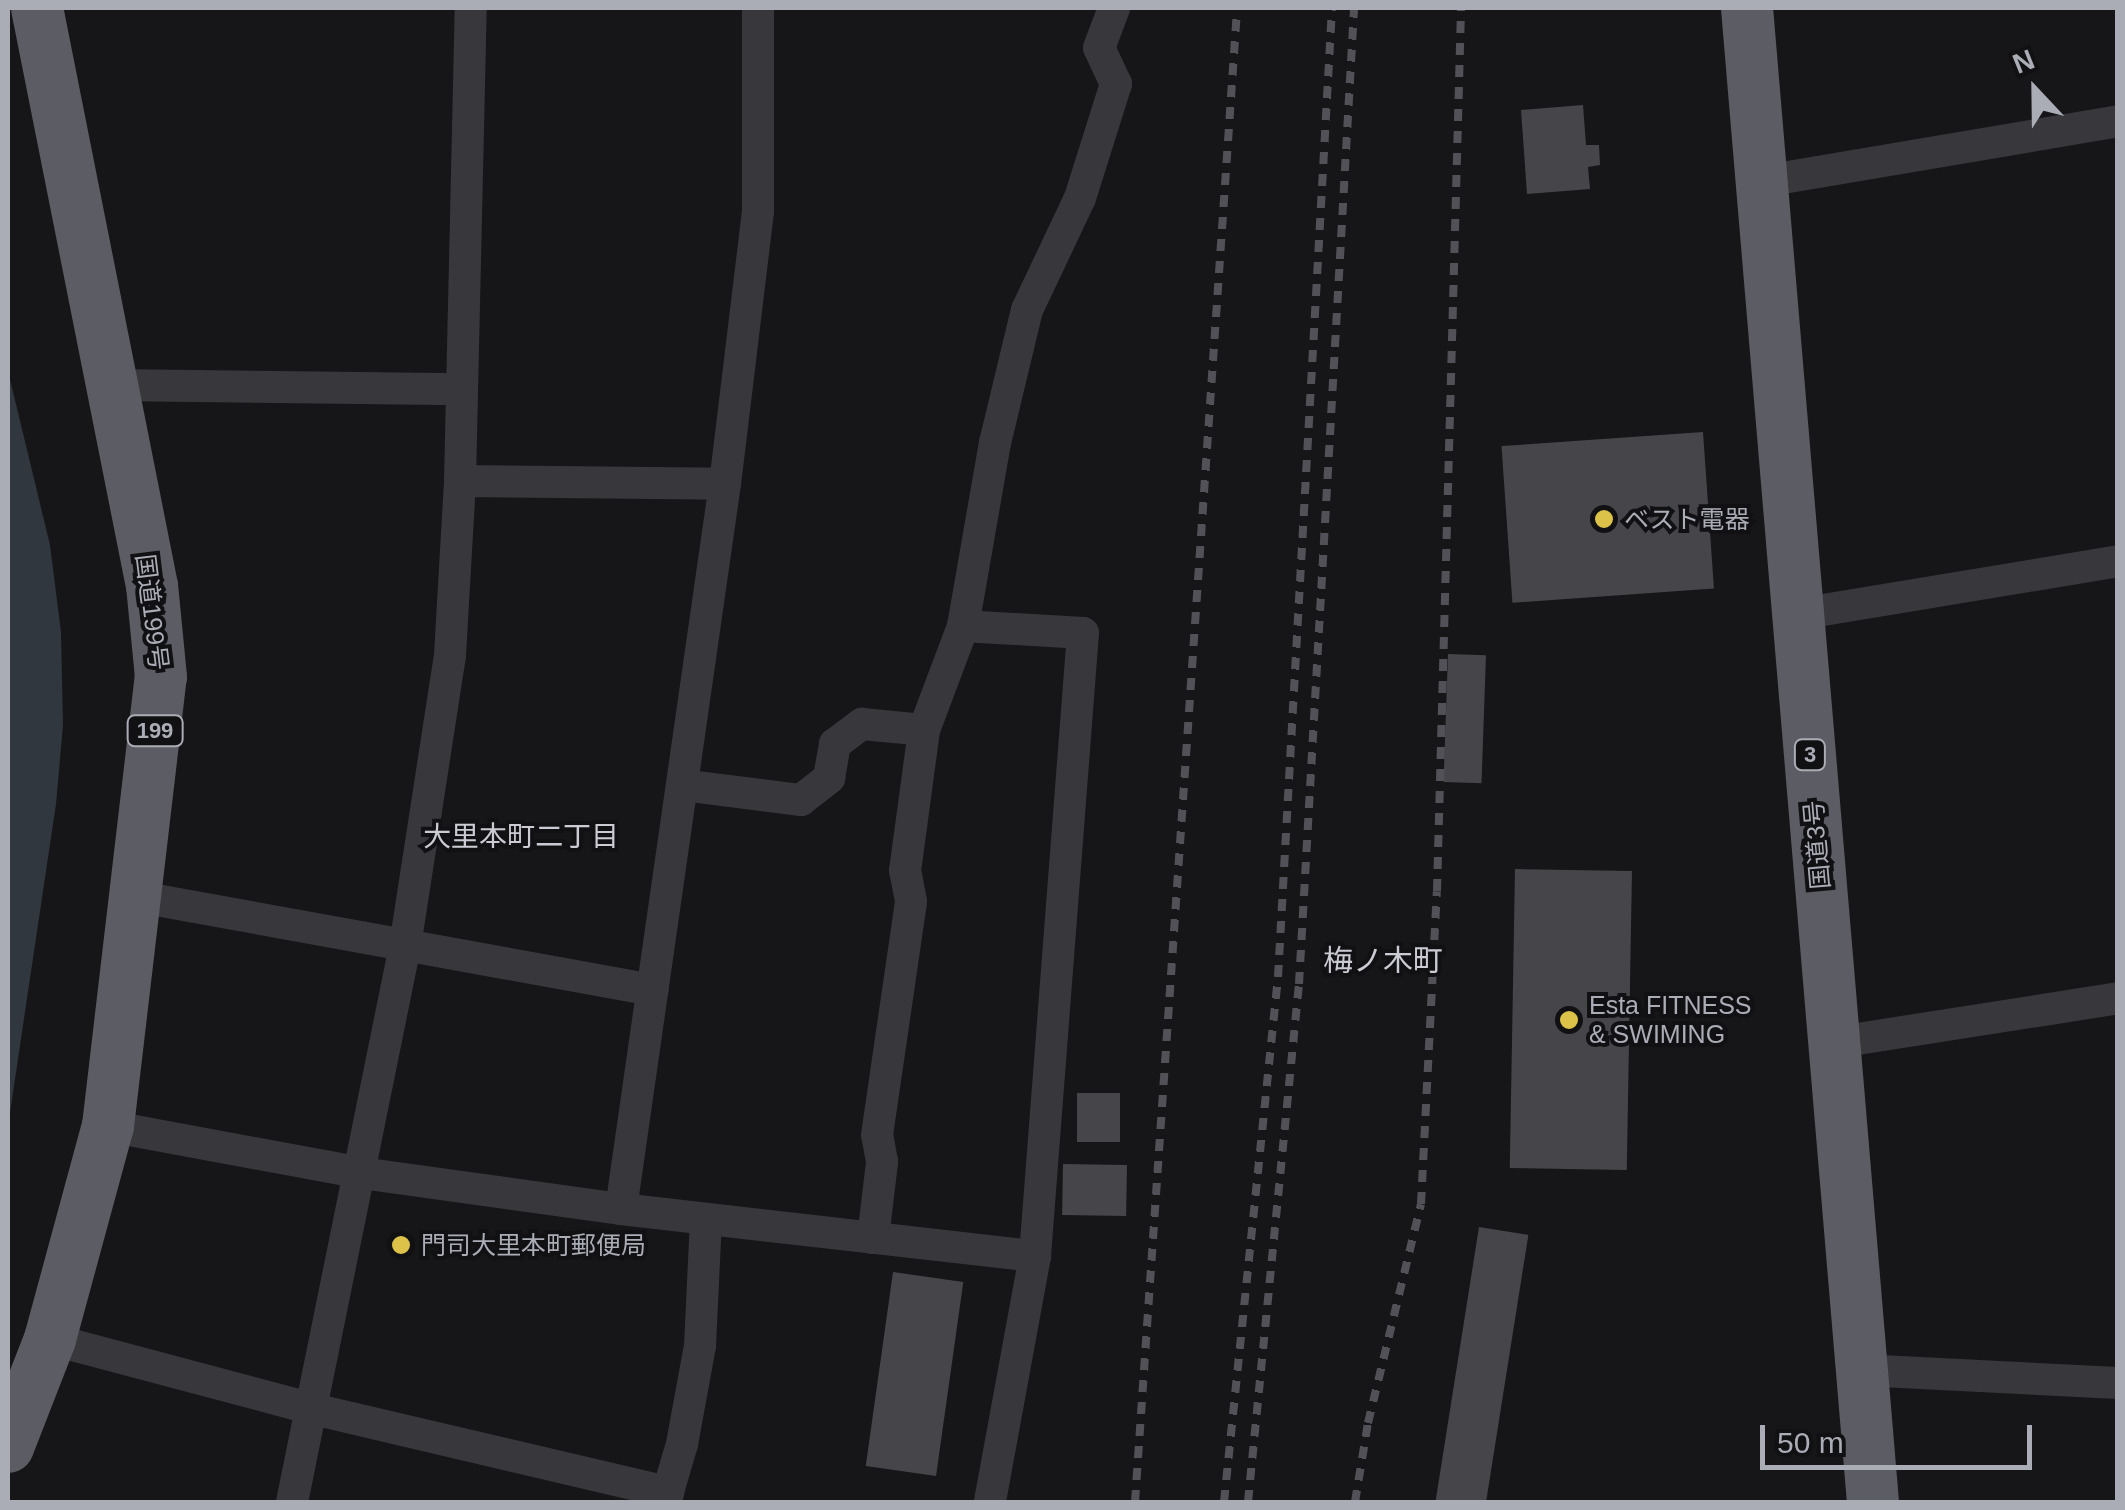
<!DOCTYPE html>
<html>
<head>
<meta charset="utf-8">
<style>
  body { margin:0 }
  #map { position:relative; width:2125px; height:1510px; overflow:hidden; background:#161618; font-family:Helvetica,"Noto Sans JP",sans-serif }
  div>[style] { position:absolute }
  .water>* { inset:0; background:#31373f }
  .building>* { inset:0; background:#46464a; transform-origin:0 0 }
  .minor>* { height:32px; margin:-16px; padding:0 16px; transform-origin:16px; border-radius:16px; background:#38383c }
  .trunk>* { height:52px; margin:-26px; padding:0 26px; transform-origin:26px; border-radius:26px; background:#5c5c64 }
  .rail>* { height:8px; margin-top:-4px; transform-origin:0; background:repeating-linear-gradient(90deg,#515157 0 12px,transparent 0 22px) }
  .dots>* { width:28px; height:28px; translate:-50% -50%; box-sizing:border-box; border:5px solid #111113; border-radius:50% }
  span { translate:-50% -50%; white-space:nowrap; text-align:center; line-height:1.15; -webkit-text-stroke:8px #111113; paint-order:stroke }
  .shield-label span { padding:2px 8px; background:#111113; border:2px solid; border-radius:8px; -webkit-text-stroke-width:0 }
  .shield-label { font-size:22px; color:#aaacb6; font-weight:700 }
  .poi-label { font-size:25px; color:#aaacb6 }
  .left { translate:0 -50%; text-align:left }
  .street-label { font-size:25px; color:#aaacb6 }
  .neighbourhood-label { font-size:28px; color:#cacbd3 }
  .quarter-label { font-size:30px; color:#cacbd3 }
  .frame { position:absolute; inset:0; border:10px solid #aaacb6; pointer-events:none }
  .north { position:absolute; left:1985px; top:40px; width:100px; height:100px; -webkit-text-stroke:8px #111113; paint-order:stroke; rotate:338deg; font-size:28px; font-weight:700; line-height:40px; text-align:center; color:#aaacb6 }
  .north::after { content:''; display:block; margin:auto; width:35px; height:45px; background:#aaacb6; clip-path:polygon(50% 0,100% 100%,50% 72%,0 100%) }
  .scale { position:absolute; left:1760px; top:1425px; width:272px; height:45px; box-sizing:border-box; border:5px solid #aaacb6; border-top:0; padding-left:12px; font-size:30px; line-height:35px; white-space:nowrap; color:#aaacb6; -webkit-text-stroke:8px #111113; paint-order:stroke }
</style>
</head>
<body>
<div id="map">
  <div class="water">
    <i style="clip-path:polygon(8px 371px,50px 545px,61px 632px,63px 725px,56px 804px,8px 1126px)"></i>
  </div>
  <div class="building">
    <i style="clip-path:polygon(1583px 105px,1586px 145px,1599px 145px,1600px 165px,1588px 167px,1590px 189px,1527px 194px,1521px 110px)"></i>
    <i style="left:1703px;top:432px;width:157px;height:202px;rotate:86deg"></i>
    <i style="left:1448px;top:654px;width:38px;height:128px;rotate:2deg"></i>
    <i style="left:1515px;top:869px;width:117px;height:299px;rotate:1deg"></i>
    <i style="left:1077px;top:1093px;width:43px;height:49px"></i>
    <i style="left:1063px;top:1164px;width:64px;height:51px;rotate:1deg"></i>
    <i style="left:1479px;top:1227px;width:50px;height:279px;rotate:9deg"></i>
    <i style="left:893px;top:1272px;width:71px;height:196px;rotate:8deg"></i>
  </div>
  <div class="minor">
    <i style="left:1759px;top:182px;width:364px;rotate:-9.6deg"></i>
    <i style="left:112px;top:385px;width:350px;rotate:0.7deg"></i>
    <i style="left:460px;top:481px;width:265px;rotate:0.6deg"></i>
    <i style="left:1799px;top:614px;width:323px;rotate:-9.4deg"></i>
    <i style="left:963px;top:626px;width:120px;rotate:3.3deg"></i>
    <i style="left:1083px;top:633px;width:625px;rotate:94.41deg"></i>
    <i style="left:1035px;top:1256px;width:250px;rotate:100.4deg"></i>
    <i style="left:682px;top:785px;width:120px;rotate:7.2deg"></i>
    <i style="left:801px;top:800px;width:36px;rotate:-38deg"></i>
    <i style="left:829px;top:778px;width:35px;rotate:-80deg"></i>
    <i style="left:835px;top:744px;width:34px;rotate:-37deg"></i>
    <i style="left:862px;top:724px;width:62px;rotate:5.5deg"></i>
    <i style="left:134px;top:896px;width:527px;rotate:10.27deg"></i>
    <i style="left:1832px;top:1043px;width:290px;rotate:-8.9deg"></i>
    <i style="left:108px;top:1126px;width:257px;rotate:10.5deg"></i>
    <i style="left:361px;top:1173px;width:262px;rotate:7.9deg"></i>
    <i style="left:621px;top:1209px;width:417px;rotate:6.5deg"></i>
    <i style="left:621px;top:1209px;width:732px;rotate:-81.84deg"></i>
    <i style="left:725px;top:484px;width:274px;rotate:-83.1deg"></i>
    <i style="left:758px;top:212px;width:204px;rotate:-90deg"></i>
    <i style="left:873px;top:1238px;width:77px;rotate:-83.2deg"></i>
    <i style="left:882px;top:1162px;width:27px;rotate:-100deg"></i>
    <i style="left:877px;top:1135px;width:236px;rotate:-81.7deg"></i>
    <i style="left:911px;top:901px;width:31px;rotate:-101deg"></i>
    <i style="left:905px;top:871px;width:142px;rotate:-82.3deg"></i>
    <i style="left:924px;top:730px;width:111px;rotate:-69.4deg"></i>
    <i style="left:963px;top:626px;width:186px;rotate:-80.1deg"></i>
    <i style="left:995px;top:443px;width:137px;rotate:-76.5deg"></i>
    <i style="left:1027px;top:310px;width:124px;rotate:-64.7deg"></i>
    <i style="left:1080px;top:198px;width:120px;rotate:-72.5deg"></i>
    <i style="left:1116px;top:84px;width:40px;rotate:-115deg"></i>
    <i style="left:1099px;top:48px;width:43px;rotate:-69.4deg"></i>
    <i style="left:50px;top:1339px;width:272px;rotate:14.9deg"></i>
    <i style="left:313px;top:1409px;width:365px;rotate:13.2deg"></i>
    <i style="left:1861px;top:1370px;width:257px;rotate:2.9deg"></i>
    <i style="left:292px;top:1502px;width:567px;rotate:-78.51deg"></i>
    <i style="left:405px;top:946px;width:294px;rotate:-81.2deg"></i>
    <i style="left:450px;top:655px;width:174px;rotate:-86.7deg"></i>
    <i style="left:460px;top:481px;width:473px;rotate:-88.7deg"></i>
    <i style="left:665px;top:1502px;width:60px;rotate:-73.7deg"></i>
    <i style="left:682px;top:1444px;width:100px;rotate:-79.6deg"></i>
    <i style="left:700px;top:1346px;width:127px;rotate:-87.3deg"></i>
  </div>
  <div class="trunk">
    <i style="left:1747px;top:8px;width:1499px;rotate:85.18deg"></i>
    <i style="left:8px;top:1447px;width:116px;rotate:-68.7deg"></i>
    <i style="left:50px;top:1339px;width:221px;rotate:-74.8deg"></i>
    <i style="left:108px;top:1126px;width:452px;rotate:-83.3deg"></i>
    <i style="left:161px;top:677px;width:91px;rotate:-95.6deg"></i>
    <i style="left:152px;top:586px;width:589px;rotate:-101.25deg"></i>
  </div>
  <div class="rail">
    <i style="left:1135px;top:1502px;width:1497px;rotate:-86.09deg"></i>
    <i style="left:1224px;top:1502px;width:528px;rotate:-84.13deg"></i>
    <i style="left:1278px;top:977px;width:971px;rotate:-86.81deg"></i>
    <i style="left:1248px;top:1502px;width:521px;rotate:-84.38deg"></i>
    <i style="left:1299px;top:984px;width:978px;rotate:-86.77deg"></i>
    <i style="left:1355px;top:1502px;width:80px;rotate:-80.7deg"></i>
    <i style="left:1368px;top:1423px;width:225px;rotate:-76.4deg"></i>
    <i style="left:1421px;top:1204px;width:313px;rotate:-87.1deg"></i>
    <i style="left:1437px;top:891px;width:883px;rotate:-88.44deg"></i>
  </div>
  <div class="dots">
    <i style="left:1604px;top:519px;background:#ddc249"></i>
    <i style="left:1569px;top:1020px;background:#ddc249"></i>
    <i style="left:401px;top:1245px;background:#ddc249"></i>
  </div>
  <div class="shield-label">
    <span style="left:155px;top:731px">199</span>
    <span style="left:1810px;top:755px">3</span>
  </div>
  <div class="poi-label">
    <span class="left" style="left:1624px;top:519px">ベスト電器</span>
    <span class="left" style="left:1589px;top:1020px">Esta FITNESS<br>&amp; SWIMING</span>
    <span class="left" style="left:421px;top:1245px">門司大里本町郵便局</span>
  </div>
  <div class="street-label">
    <span style="left:152px;top:612px;rotate:83deg">国道199号</span>
    <span style="left:1817px;top:845px;rotate:-95deg">国道3号</span>
  </div>
  <div class="neighbourhood-label">
    <span style="left:521px;top:837px">大里本町二丁目</span>
  </div>
  <div class="quarter-label">
    <span style="left:1383px;top:961px">梅ノ木町</span>
  </div>
  <div class="frame"></div>
  <div class="north">N</div>
  <div class="scale">50 m</div>
</div>
</body>
</html>
